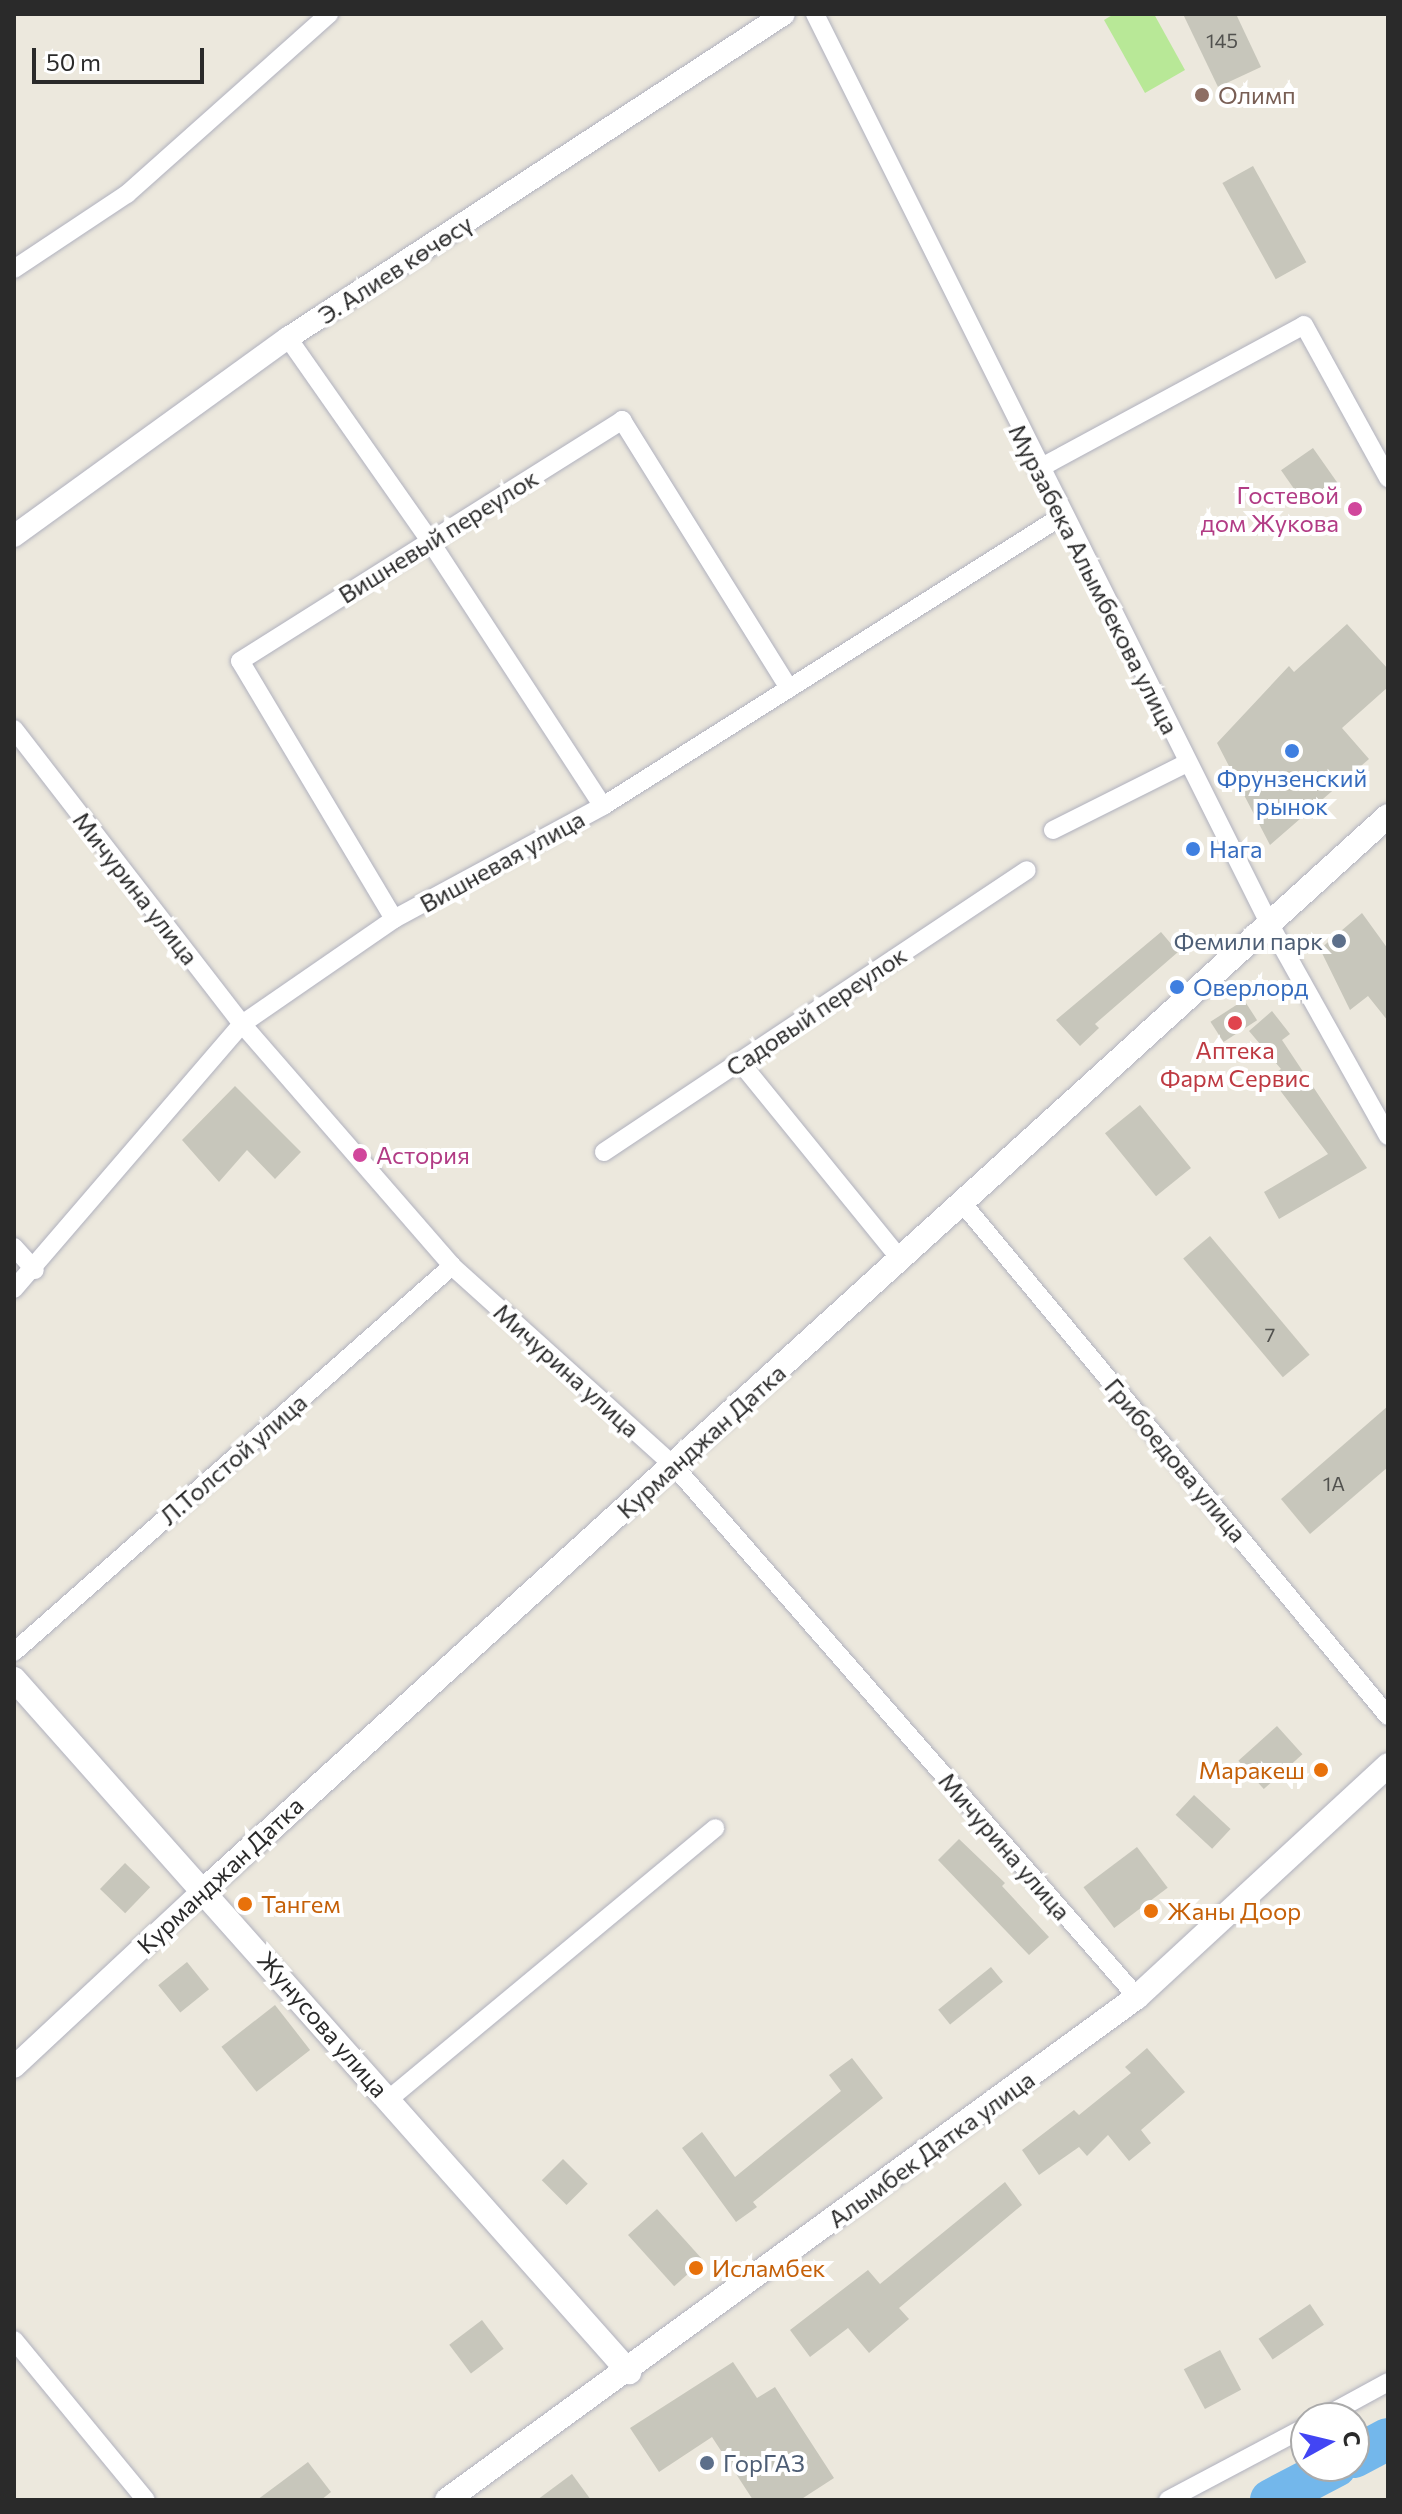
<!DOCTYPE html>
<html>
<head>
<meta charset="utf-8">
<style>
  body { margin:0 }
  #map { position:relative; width:1402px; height:2514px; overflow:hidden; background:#ece8dd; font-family:Commissioner,sans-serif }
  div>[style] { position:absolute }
  .pitch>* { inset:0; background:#b8e897 }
  .river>* { height:42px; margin:-21px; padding:0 21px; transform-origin:21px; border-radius:21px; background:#73b7eb }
  .building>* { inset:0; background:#c7c6bb; transform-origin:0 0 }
  .roads { filter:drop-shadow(0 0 2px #b0b1be) drop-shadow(0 0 2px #b0b1be) }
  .minor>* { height:18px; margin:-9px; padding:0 9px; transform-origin:9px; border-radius:9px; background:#fff }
  .tertiary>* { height:22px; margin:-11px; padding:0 11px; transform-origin:11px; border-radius:11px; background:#fff }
  .secondary>* { height:24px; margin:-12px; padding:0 12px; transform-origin:12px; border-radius:12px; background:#fff }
  .dots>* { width:22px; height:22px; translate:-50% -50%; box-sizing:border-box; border:4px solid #fff; border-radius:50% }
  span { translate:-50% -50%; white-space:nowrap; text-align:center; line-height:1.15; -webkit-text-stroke:8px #fff; paint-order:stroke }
  .number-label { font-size:20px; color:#51514e }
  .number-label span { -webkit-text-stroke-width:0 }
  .education-label { font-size:24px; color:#785e54 }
  .left { translate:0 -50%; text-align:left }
  .street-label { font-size:24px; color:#2a2a2a }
  .hotel-label { font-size:24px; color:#b23c85 }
  .right { translate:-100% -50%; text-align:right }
  .shop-label { font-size:24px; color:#366cbe }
  .service-label { font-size:24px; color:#4e5e75 }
  .health-label { font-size:24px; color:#be3a42 }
  .food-label { font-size:24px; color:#c56008 }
  .frame { position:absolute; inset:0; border:16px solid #2a2a2a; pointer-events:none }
  .north { position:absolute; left:1290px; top:2402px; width:80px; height:80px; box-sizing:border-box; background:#fff; border:2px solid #aaa; border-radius:50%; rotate:82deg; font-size:22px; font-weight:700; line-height:32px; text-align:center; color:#2a2a2a }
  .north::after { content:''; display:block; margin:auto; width:28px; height:36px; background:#4245f4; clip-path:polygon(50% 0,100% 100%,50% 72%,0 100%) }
  .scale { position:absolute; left:32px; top:48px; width:172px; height:36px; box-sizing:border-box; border:4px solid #2a2a2a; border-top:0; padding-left:10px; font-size:24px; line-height:28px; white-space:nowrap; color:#2a2a2a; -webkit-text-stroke:6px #fff; paint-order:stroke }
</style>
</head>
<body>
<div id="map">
  <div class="pitch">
    <i style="clip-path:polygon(1114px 14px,1154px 14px,1185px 70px,1145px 93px,1104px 20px)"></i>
  </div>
  <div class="river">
    <i style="left:1354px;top:2457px;width:38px;rotate:-28deg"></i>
    <i style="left:1271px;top:2500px;width:73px;rotate:-27.6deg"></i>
  </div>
  <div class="building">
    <i style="clip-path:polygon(1183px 14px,1236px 14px,1261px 67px,1218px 87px)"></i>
    <i style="left:1253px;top:166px;width:110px;height:35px;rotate:61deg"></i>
    <i style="left:1313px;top:448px;width:45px;height:39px;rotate:55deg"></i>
    <i style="clip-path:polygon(1347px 624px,1388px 669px,1388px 687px,1342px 728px,1369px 759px,1270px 845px,1217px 743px,1289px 666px,1294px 672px)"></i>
    <i style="clip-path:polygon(1362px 913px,1388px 949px,1388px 1021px,1368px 996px,1350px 1010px,1320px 949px)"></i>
    <i style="clip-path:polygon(1161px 932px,1178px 952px,1095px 1024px,1099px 1028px,1080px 1046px,1056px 1020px)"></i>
    <i style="left:1244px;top:1000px;width:24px;height:40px;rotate:57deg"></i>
    <i style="clip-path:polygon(1272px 1011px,1290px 1034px,1282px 1040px,1367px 1168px,1279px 1219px,1264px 1192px,1328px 1154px,1270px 1077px,1281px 1069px,1249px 1031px)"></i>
    <i style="clip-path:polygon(235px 1086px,301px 1152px,275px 1179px,247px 1150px,219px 1182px,182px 1140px)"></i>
    <i style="left:1140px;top:1105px;width:81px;height:45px;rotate:51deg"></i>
    <i style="left:1210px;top:1236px;width:155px;height:35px;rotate:50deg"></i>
    <i style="clip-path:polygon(1388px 1406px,1388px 1467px,1310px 1534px,1281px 1499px)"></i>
    <i style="left:1277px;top:1726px;width:38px;height:52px;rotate:48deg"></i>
    <i style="left:1194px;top:1795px;width:50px;height:27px;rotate:43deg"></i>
    <i style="clip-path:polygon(959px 1839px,1005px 1883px,1002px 1886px,1049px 1937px,1029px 1955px,938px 1860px)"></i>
    <i style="left:1137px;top:1847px;width:51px;height:67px;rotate:53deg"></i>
    <i style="left:125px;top:1863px;width:35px;height:36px;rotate:44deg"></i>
    <i style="left:187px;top:1962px;width:35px;height:37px;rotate:51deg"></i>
    <i style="left:991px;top:1967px;width:19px;height:68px;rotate:51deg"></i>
    <i style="left:275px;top:2005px;width:57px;height:68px;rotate:52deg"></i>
    <i style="clip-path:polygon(1147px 2048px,1185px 2092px,1141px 2130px,1151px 2143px,1129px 2161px,1108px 2135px,1087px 2156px,1079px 2147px,1039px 2175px,1022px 2150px,1074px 2110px,1079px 2115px,1131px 2073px,1125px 2067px)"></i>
    <i style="clip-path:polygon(852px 2058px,883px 2098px,753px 2202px,757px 2207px,736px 2222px,682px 2148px,702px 2132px,735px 2177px,841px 2091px,829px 2075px)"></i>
    <i style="left:563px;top:2159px;width:35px;height:30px;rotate:45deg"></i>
    <i style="clip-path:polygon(1005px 2182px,1022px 2205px,899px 2308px,909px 2319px,869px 2353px,848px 2328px,810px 2357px,790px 2330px,868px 2270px,880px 2284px)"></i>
    <i style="left:657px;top:2209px;width:69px;height:39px;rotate:48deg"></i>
    <i style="left:1310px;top:2304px;width:25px;height:62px;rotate:56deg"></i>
    <i style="left:482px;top:2320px;width:36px;height:41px;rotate:53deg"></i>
    <i style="left:1220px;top:2350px;width:45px;height:41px;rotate:62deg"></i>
    <i style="clip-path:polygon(733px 2362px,757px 2398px,775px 2387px,834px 2478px,800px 2500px,753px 2500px,712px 2437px,659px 2472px,630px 2428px)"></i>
    <i style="clip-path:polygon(308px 2462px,331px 2492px,321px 2500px,257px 2500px)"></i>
    <i style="clip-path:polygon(572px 2474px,591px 2500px,537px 2500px)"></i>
  </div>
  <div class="roads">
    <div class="minor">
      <i style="left:815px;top:14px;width:1016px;rotate:63.46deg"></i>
      <i style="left:1269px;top:923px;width:244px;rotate:60.8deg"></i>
      <i style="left:14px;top:269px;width:136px;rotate:-33.6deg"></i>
      <i style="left:127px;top:194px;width:271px;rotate:-41.7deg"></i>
      <i style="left:288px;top:338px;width:248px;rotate:55deg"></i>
      <i style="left:430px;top:541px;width:316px;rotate:56.9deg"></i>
      <i style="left:1038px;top:469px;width:302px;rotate:-28.4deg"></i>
      <i style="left:1304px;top:325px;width:175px;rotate:61.2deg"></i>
      <i style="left:14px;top:729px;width:373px;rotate:52.3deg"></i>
      <i style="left:242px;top:1024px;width:320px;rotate:49deg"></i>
      <i style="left:452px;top:1266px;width:299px;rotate:42deg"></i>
      <i style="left:674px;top:1466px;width:705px;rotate:48.91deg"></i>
      <i style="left:1053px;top:830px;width:150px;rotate:-26.6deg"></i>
      <i style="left:394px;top:919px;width:300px;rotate:-120.8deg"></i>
      <i style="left:240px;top:661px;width:452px;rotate:-32.2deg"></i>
      <i style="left:622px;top:420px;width:316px;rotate:58.1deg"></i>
      <i style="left:740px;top:1062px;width:255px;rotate:50.9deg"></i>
      <i style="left:604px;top:1152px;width:508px;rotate:-33.69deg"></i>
      <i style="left:964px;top:1205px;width:664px;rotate:50.32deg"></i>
      <i style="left:14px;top:1247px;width:31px;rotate:48deg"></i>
      <i style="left:14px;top:1289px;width:350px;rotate:-49.3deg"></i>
      <i style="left:242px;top:1024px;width:185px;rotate:-34.6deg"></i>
      <i style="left:394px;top:919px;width:238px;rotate:-28.4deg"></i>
      <i style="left:603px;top:806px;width:543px;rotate:-32.29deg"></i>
      <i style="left:14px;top:1652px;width:584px;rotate:-41.39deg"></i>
      <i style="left:389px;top:2099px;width:424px;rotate:-39.7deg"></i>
      <i style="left:14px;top:2340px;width:207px;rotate:50.5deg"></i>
      <i style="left:1322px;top:2418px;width:75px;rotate:-28.6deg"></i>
      <i style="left:1168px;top:2500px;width:156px;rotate:-27.9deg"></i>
    </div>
    <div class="tertiary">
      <i style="left:14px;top:536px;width:338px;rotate:-35.9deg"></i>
      <i style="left:288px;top:338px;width:592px;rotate:-33.15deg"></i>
      <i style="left:14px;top:2067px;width:261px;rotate:-43deg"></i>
    </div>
    <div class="secondary">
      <i style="left:14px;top:1679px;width:927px;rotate:48.41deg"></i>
      <i style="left:205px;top:1889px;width:1597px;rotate:-42.21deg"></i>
      <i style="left:447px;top:2500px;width:854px;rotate:-36.09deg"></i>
      <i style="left:1137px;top:1997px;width:342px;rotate:-42.7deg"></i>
    </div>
  </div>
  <div class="dots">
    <i style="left:1202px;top:95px;background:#8d6e63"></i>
    <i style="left:1355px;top:509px;background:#d1479c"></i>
    <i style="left:1292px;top:751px;background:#3f7fe0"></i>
    <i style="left:1193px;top:849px;background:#3f7fe0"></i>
    <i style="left:1339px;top:941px;background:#5c6f8a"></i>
    <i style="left:1177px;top:987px;background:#3f7fe0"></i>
    <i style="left:1235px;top:1023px;background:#e0444e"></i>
    <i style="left:360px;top:1155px;background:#d1479c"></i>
    <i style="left:1321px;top:1770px;background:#e8710a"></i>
    <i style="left:245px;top:1904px;background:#e8710a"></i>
    <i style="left:1151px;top:1911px;background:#e8710a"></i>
    <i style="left:696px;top:2268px;background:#e8710a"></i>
    <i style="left:707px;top:2463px;background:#5c6f8a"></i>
  </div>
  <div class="number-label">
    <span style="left:1222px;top:40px">145</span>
    <span style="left:1270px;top:1334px">7</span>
    <span style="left:1334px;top:1483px">1А</span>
  </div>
  <div class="education-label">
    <span class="left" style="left:1218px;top:95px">Олимп</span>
  </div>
  <div class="street-label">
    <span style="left:395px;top:269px;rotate:-33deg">Э. Алиев көчөсү</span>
    <span style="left:438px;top:536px;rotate:-32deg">Вишневый переулок</span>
    <span style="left:1094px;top:579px;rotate:63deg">Мурзабека Алымбекова улица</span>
    <span style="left:502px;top:861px;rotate:-29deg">Вишневая улица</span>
    <span style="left:136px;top:888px;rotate:52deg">Мичурина улица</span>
    <span style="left:816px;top:1011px;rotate:-34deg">Садовый переулок</span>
    <span style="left:567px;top:1370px;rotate:42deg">Мичурина улица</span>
    <span style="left:701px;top:1441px;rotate:-42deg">Курманджан Датка</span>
    <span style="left:233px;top:1459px;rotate:-41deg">Л.Толстой улица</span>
    <span style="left:1176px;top:1460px;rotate:50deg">Грибоедова улица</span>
    <span style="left:1005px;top:1846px;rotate:49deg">Мичурина улица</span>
    <span style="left:220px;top:1875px;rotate:-43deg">Курманджан Датка</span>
    <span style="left:323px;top:2024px;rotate:49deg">Жунусова улица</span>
    <span style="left:931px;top:2149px;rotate:-36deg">Алымбек Датка улица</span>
  </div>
  <div class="hotel-label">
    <span class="right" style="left:1339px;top:509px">Гостевой<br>дом Жукова</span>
    <span class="left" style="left:376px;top:1155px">Астория</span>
  </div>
  <div class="shop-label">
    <span style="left:1292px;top:792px">Фрунзенский<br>рынок</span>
    <span class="left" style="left:1209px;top:849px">Нага</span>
    <span class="left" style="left:1193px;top:987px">Оверлорд</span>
  </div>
  <div class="service-label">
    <span class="right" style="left:1323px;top:941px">Фемили парк</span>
    <span class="left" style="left:723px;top:2463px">ГорГАЗ</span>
  </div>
  <div class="health-label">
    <span style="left:1235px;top:1064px">Аптека<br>Фарм Сервис</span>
  </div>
  <div class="food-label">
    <span class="right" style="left:1305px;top:1770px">Маракеш</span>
    <span class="left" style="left:261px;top:1904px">Тангем</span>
    <span class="left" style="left:1167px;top:1911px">Жаны Доор</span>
    <span class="left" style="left:712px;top:2268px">Исламбек</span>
  </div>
  <div class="frame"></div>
  <div class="north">С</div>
  <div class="scale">50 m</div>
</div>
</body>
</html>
